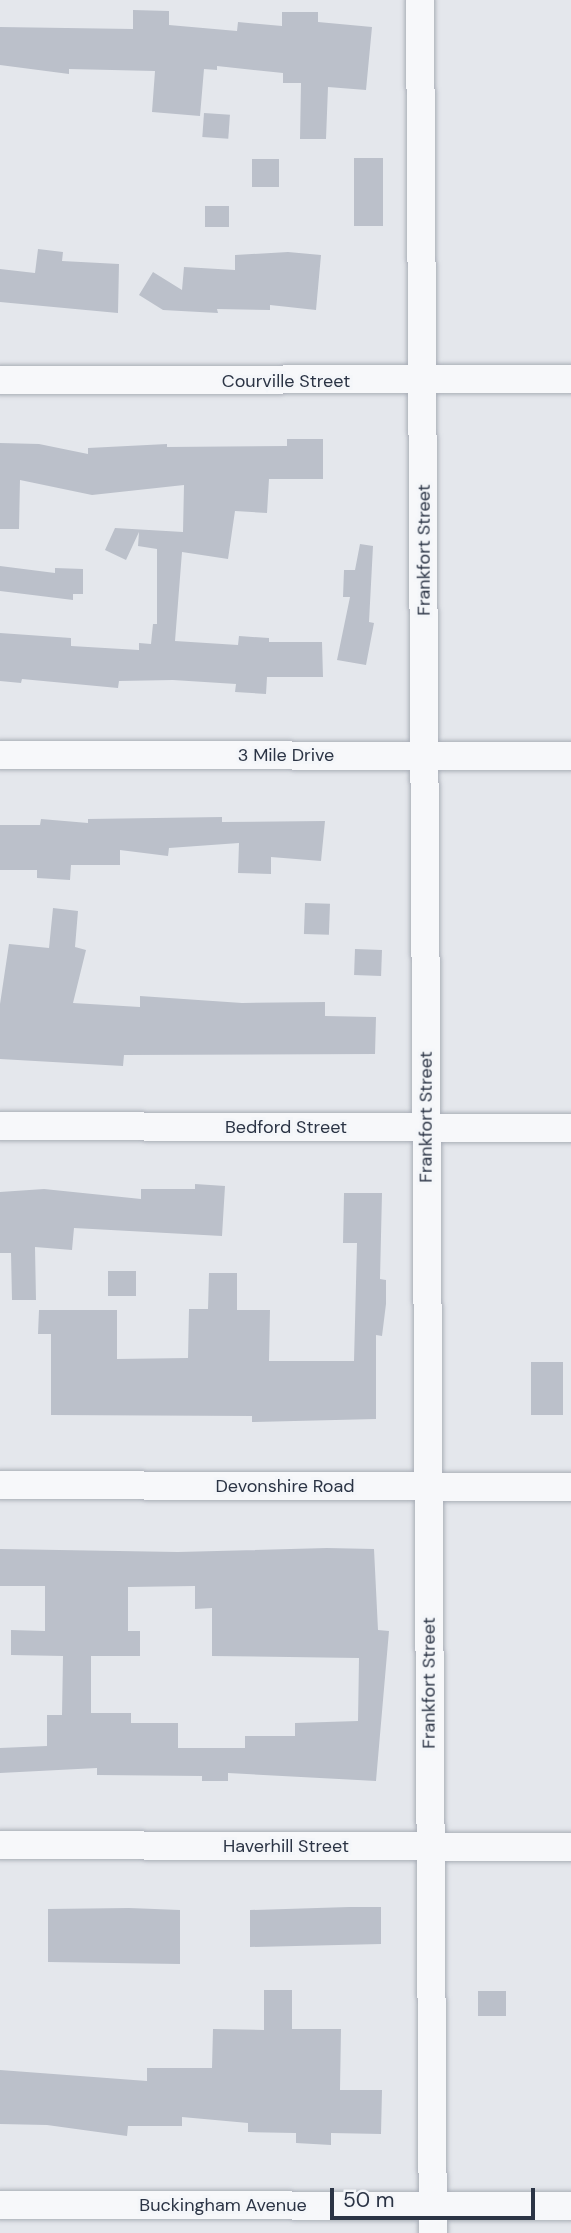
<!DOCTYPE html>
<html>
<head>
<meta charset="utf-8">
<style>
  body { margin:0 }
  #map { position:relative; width:571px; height:2233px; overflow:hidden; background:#e4e7ec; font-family:"DM Sans",sans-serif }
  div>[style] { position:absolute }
  .building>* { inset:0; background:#bbc0ca; transform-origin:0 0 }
  .roads { filter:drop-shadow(0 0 2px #a9aeb7) drop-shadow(0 0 2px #a9aeb7) }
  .minor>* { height:28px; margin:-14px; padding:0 14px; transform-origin:14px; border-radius:14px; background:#f7f8fa }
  span { translate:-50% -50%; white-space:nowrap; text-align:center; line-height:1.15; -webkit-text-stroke:6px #f4f6f9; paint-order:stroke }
  .street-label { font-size:18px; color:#2b3445 }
  .scale { position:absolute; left:330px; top:2188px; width:205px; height:32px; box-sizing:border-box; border:4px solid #2b3445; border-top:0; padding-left:9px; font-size:21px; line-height:24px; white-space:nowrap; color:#2b3445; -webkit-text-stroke:5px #f4f6f9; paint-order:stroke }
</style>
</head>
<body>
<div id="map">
  <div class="building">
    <i style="clip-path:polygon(133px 10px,169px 11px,169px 25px,237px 31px,238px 22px,282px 26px,282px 12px,318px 12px,318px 22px,372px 27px,366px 90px,328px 87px,326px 139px,300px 139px,301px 83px,283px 83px,283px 73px,217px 66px,217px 70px,204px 69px,200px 116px,152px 112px,155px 71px,69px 69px,69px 74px,0 65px,0 27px,133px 29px)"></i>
    <i style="left:204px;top:113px;width:26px;height:24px;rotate:4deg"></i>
    <i style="left:354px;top:158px;width:29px;height:68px"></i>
    <i style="left:252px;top:159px;width:27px;height:28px"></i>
    <i style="left:205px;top:206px;width:24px;height:21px"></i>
    <i style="clip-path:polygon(38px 249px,63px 252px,62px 261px,119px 264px,118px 313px,0 302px,0 269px,35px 273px)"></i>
    <i style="clip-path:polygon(288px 252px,321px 255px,316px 310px,270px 305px,270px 310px,217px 309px,218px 313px,163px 310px,139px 295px,153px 272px,182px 290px,184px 267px,235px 270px,235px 255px)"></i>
    <i style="clip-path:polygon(287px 439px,323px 439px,323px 479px,269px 479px,267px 513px,235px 511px,228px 559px,182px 552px,175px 641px,238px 645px,239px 636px,269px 638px,269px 642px,322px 642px,323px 677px,267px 677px,266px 694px,235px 692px,236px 684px,173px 680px,119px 681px,118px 688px,22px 679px,21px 683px,0 681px,0 633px,71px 638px,71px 646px,139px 650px,139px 643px,151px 644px,153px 624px,157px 624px,157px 549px,138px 546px,139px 532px,126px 560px,105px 550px,115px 528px,183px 532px,184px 485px,92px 495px,20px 480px,19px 529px,0 529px,0 443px,39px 444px,88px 454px,88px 448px,167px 444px,167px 447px,287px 446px)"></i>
    <i style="clip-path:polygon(360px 544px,373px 546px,369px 622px,374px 623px,366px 665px,337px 660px,350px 597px,343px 597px,344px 570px,355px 570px)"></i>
    <i style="clip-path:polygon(0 566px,55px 573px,55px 568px,83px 569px,83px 594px,73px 594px,73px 600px,0 591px)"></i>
    <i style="clip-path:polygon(222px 817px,222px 822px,325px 821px,321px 861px,271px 857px,271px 874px,238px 873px,239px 843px,169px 848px,168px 856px,120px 850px,120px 865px,71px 865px,70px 880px,37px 878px,37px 870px,0 870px,0 825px,40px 825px,41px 819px,88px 823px,88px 819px)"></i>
    <i style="left:305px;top:903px;width:25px;height:31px;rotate:2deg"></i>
    <i style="clip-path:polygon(53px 908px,78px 911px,75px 947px,86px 950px,73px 1003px,140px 1007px,140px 996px,242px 1003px,325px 1002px,325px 1016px,376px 1017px,375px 1054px,124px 1055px,123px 1066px,0 1059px,0 1004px,9px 944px,49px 948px)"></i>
    <i style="left:355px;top:949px;width:27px;height:26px;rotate:2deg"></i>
    <i style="clip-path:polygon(195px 1184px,225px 1186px,222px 1236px,74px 1228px,72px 1250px,35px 1247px,36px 1300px,12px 1300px,11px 1253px,0 1253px,0 1192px,44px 1189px,141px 1199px,141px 1189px,195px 1189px)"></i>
    <i style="clip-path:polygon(344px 1193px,382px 1193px,380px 1279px,386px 1280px,386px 1304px,382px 1336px,376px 1335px,376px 1419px,252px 1422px,252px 1416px,51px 1415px,51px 1334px,38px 1334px,39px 1310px,117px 1310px,117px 1359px,188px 1358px,189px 1309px,208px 1309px,209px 1273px,237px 1273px,237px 1310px,270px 1310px,269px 1361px,354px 1361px,357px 1243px,343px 1243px)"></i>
    <i style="left:108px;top:1271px;width:28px;height:25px"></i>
    <i style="left:531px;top:1362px;width:32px;height:53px"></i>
    <i style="clip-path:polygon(evenodd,327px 1548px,374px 1549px,378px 1630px,389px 1631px,376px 1781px,228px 1773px,228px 1781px,202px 1781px,202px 1776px,97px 1775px,97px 1768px,0 1773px,0 1748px,47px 1746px,47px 1715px,62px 1715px,63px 1656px,11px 1655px,11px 1630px,45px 1631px,45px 1586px,0 1586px,0 1549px,178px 1552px,327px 1548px,195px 1586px,195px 1609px,212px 1608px,212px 1656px,359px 1658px,358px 1721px,295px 1723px,295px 1736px,245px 1736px,245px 1748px,178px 1748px,178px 1723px,131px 1723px,131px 1713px,91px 1713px,91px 1656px,140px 1656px,140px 1631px,128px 1631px,128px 1587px,195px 1586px)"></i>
    <i style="clip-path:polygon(349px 1907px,381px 1907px,381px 1944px,250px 1947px,250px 1910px)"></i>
    <i style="clip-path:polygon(129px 1908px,180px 1910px,180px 1964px,48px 1962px,48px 1909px)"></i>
    <i style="clip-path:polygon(264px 1990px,292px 1990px,292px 2029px,341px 2029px,340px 2090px,382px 2090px,381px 2134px,331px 2133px,331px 2145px,296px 2143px,296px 2133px,248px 2132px,248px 2123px,182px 2117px,182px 2126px,128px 2126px,127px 2136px,47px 2125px,0 2124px,0 2070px,147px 2081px,147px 2068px,212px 2068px,213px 2029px,264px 2030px)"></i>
    <i style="left:478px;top:1991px;width:28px;height:25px"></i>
  </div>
  <div class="roads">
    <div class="minor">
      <i style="left:420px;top:0;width:2233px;rotate:89.67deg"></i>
      <i style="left:0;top:380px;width:571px;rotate:-0.1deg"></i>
      <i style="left:0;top:755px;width:571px;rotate:0.1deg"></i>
      <i style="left:0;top:1126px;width:571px;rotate:0.2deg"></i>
      <i style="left:0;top:1485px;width:571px;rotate:0.2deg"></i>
      <i style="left:0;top:1845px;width:571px;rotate:0.2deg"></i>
      <i style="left:0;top:2205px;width:571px;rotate:0.1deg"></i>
    </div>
  </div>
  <div class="street-label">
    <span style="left:286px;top:381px">Courville Street</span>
    <span style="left:424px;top:550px;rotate:-90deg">Frankfort Street</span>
    <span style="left:286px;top:755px">3 Mile Drive</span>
    <span style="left:426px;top:1117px;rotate:-90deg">Frankfort Street</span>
    <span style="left:286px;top:1127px">Bedford Street</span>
    <span style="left:285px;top:1486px">Devonshire Road</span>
    <span style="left:429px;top:1683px;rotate:-90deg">Frankfort Street</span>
    <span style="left:286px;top:1846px">Haverhill Street</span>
    <span style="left:223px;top:2205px">Buckingham Avenue</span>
  </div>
  <div class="scale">50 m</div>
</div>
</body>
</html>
